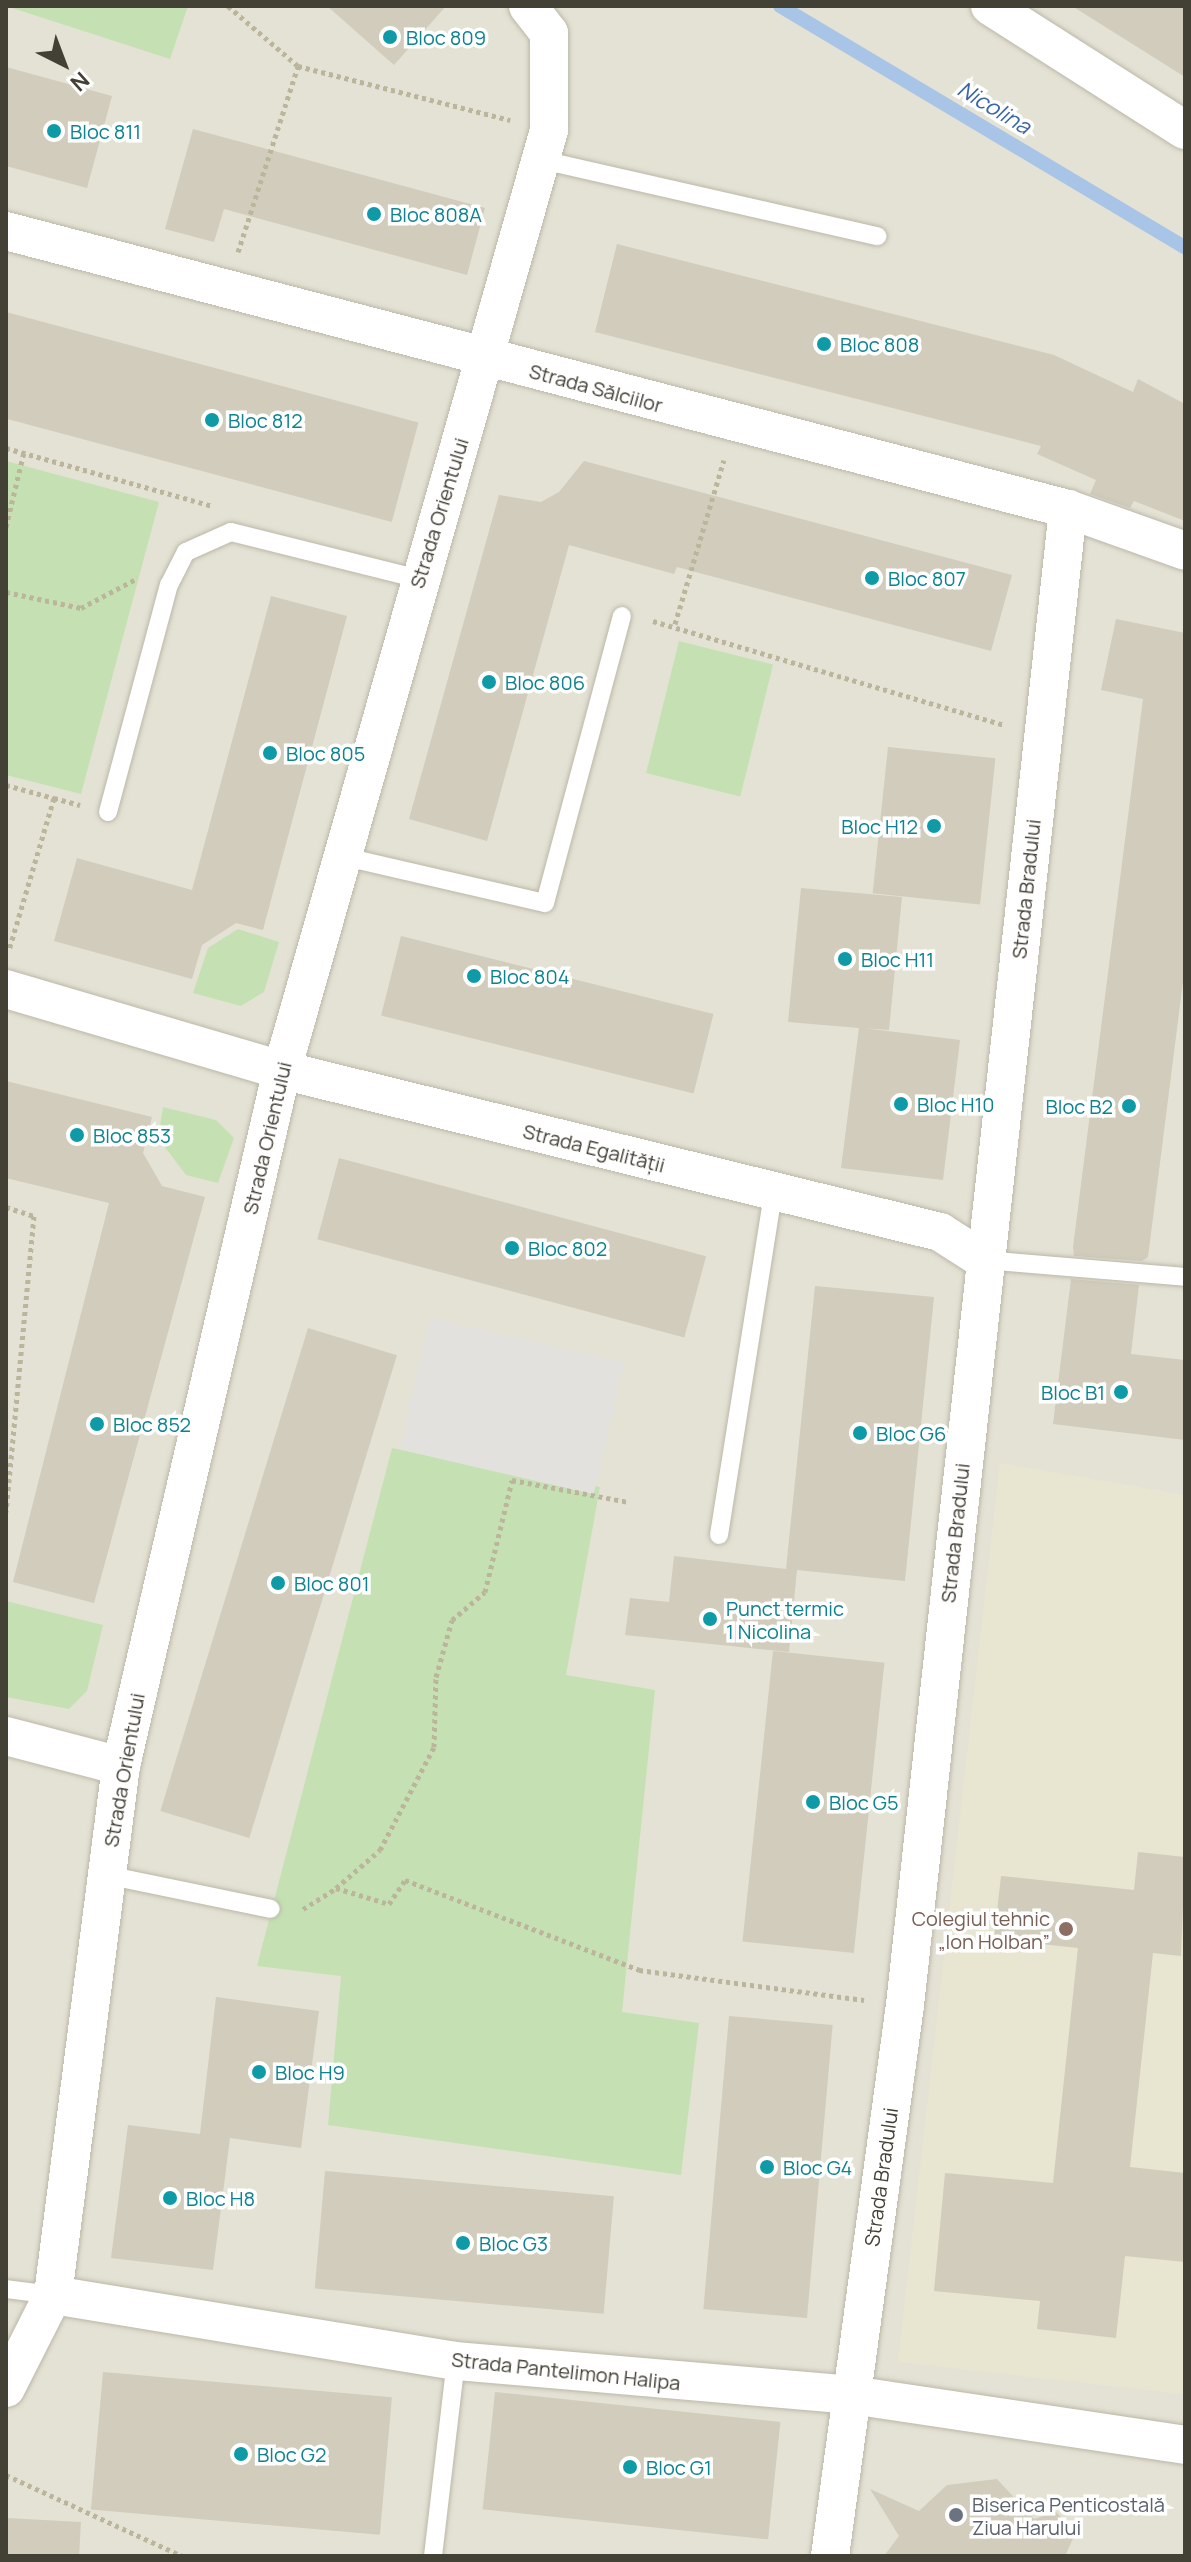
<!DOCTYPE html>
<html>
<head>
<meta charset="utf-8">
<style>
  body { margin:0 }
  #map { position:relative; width:1191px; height:2562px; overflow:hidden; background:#f1efe6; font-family:Manrope,sans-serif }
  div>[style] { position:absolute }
  .residential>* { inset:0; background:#e4e2d4; transform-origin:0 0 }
  .education>* { inset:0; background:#e8e5d1 }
  .green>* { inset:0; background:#c5e1b3; transform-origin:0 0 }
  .parking>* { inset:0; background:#e2e1dd; transform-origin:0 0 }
  .stream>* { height:14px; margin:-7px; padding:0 7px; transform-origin:7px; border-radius:7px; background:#a8c4e7 }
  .building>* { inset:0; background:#d1ccbc; transform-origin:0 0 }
  .path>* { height:5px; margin-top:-2.5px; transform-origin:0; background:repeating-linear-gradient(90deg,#bbb59c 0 4px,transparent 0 8px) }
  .roads { filter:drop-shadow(0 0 2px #bbb8a9) drop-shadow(0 0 2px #bbb8a9) }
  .lane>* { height:18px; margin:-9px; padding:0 9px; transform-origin:9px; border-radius:9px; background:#fff }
  .street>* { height:38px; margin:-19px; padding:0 19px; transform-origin:19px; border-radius:19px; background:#fff }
  .dots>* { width:22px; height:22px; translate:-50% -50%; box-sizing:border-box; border:4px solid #fff; border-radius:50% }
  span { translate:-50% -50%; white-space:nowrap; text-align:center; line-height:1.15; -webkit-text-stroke:7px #fff; paint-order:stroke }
  .culture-label { font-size:20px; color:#0d838f }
  .left { translate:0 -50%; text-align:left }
  .right { translate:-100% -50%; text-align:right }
  .street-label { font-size:20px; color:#434036 }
  .education-label { font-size:20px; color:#785e54 }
  .worship-label { font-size:20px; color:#5b616d }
  .water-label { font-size:22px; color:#3b67a2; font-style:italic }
  .frame { position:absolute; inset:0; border:8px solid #434036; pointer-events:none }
  .north { position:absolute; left:24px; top:24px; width:80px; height:80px; -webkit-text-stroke:6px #fff; paint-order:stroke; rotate:138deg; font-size:22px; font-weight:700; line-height:32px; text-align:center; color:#434036 }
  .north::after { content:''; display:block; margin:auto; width:28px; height:36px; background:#434036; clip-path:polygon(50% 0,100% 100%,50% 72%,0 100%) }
</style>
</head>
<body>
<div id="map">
  <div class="residential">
    <i style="left:6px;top:6px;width:1179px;height:2550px"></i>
  </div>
  <div class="education">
    <i style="clip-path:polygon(1000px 1463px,1185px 1495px,1185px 2394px,898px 2362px)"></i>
  </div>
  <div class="green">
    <i style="clip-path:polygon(6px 6px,188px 6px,170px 59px)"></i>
    <i style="clip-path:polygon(6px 461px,159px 502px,81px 794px,6px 775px)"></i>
    <i style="left:679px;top:641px;width:97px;height:136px;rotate:14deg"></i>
    <i style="clip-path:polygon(238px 929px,279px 942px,264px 992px,241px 1006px,193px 993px,208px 948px)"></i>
    <i style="clip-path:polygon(163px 1107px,216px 1120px,234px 1138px,218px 1183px,186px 1175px,158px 1138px)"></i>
    <i style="clip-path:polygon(392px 1448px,600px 1487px,566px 1675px,655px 1690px,622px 2012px,699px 2023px,681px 2175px,328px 2125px,341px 1976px,257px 1966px)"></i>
    <i style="clip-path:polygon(6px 1601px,103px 1625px,87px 1691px,69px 1709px,6px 1697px)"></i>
  </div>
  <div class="parking">
    <i style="left:430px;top:1318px;width:199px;height:135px;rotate:13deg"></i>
  </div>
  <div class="stream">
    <i style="left:780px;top:6px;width:471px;rotate:30.8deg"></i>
  </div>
  <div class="building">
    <i style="clip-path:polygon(327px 6px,446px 6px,394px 65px)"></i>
    <i style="clip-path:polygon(1072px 6px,1185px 6px,1185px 77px)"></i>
    <i style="clip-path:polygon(6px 67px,112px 96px,87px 188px,6px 166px)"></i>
    <i style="clip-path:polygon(193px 129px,485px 208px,467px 275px,224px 209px,214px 242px,165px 229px)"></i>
    <i style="clip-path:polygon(617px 244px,1054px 355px,1133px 392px,1138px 379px,1185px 404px,1185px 521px,1134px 501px,1130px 508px,1090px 494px,1096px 480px,1037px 454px,1041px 446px,595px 332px)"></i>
    <i style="left:6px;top:312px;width:427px;height:103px;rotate:15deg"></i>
    <i style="clip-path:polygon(584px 461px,1012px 575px,991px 651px,677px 567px,674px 574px,569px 545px,487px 841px,409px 819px,499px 495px,541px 502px,559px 492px)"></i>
    <i style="clip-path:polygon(271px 596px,347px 616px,263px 930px,236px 923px,202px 945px,192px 979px,54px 941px,77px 858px,192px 890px)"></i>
    <i style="clip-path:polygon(1116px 619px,1185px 633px,1185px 966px,1148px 1257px,1142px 1261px,1074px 1256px,1073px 1247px,1143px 699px,1101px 690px)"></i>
    <i style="left:888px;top:747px;width:108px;height:147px;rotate:6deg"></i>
    <i style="clip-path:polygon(801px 888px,902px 897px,889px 1030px,863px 1028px,960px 1040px,943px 1180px,841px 1168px,859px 1028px,788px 1022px)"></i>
    <i style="left:401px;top:936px;width:322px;height:82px;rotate:14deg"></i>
    <i style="clip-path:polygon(6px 1081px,152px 1117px,143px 1153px,162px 1186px,205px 1197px,94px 1603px,13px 1582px,109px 1203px,6px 1178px)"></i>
    <i style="left:339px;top:1158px;width:380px;height:84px;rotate:15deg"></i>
    <i style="clip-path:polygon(1071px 1279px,1139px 1285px,1131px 1354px,1185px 1360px,1185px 1440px,1053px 1424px)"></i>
    <i style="clip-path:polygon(815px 1286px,934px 1297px,905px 1581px,797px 1570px,789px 1652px,625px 1635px,630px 1598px,669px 1602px,674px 1556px,786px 1569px)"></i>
    <i style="left:308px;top:1328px;width:93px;height:505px;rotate:17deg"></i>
    <i style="left:773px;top:1651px;width:112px;height:292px;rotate:6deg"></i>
    <i style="clip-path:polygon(1138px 1852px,1185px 1857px,1181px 1956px,1153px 1953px,1130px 2167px,1185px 2173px,1185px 2262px,1125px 2256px,1116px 2338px,1037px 2329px,1040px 2301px,934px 2291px,945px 2173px,1053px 2183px,1078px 1948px,994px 1939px,1001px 1876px,1134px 1890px)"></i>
    <i style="clip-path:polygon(216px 1997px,319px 2011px,301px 2148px,230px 2138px,213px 2270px,111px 2258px,128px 2125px,216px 2136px,200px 2134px)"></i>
    <i style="left:729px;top:2016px;width:104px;height:294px;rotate:5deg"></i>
    <i style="left:325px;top:2171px;width:290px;height:118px;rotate:5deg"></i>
    <i style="left:103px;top:2372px;width:290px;height:138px;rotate:5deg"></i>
    <i style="left:495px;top:2392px;width:287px;height:118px;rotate:6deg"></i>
    <i style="clip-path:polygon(997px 2479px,1034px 2519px,1056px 2512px,1076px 2532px,1065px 2556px,884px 2556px,899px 2536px,870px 2489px,919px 2511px,947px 2485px)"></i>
    <i style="left:6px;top:2518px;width:75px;height:38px;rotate:3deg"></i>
  </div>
  <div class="path">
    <i style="left:228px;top:6px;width:92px;rotate:40.6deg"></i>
    <i style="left:238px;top:252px;width:195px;rotate:-72.1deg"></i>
    <i style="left:298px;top:66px;width:219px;rotate:14.3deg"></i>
    <i style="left:6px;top:448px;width:215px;rotate:15.7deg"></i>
    <i style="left:6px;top:527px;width:77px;rotate:-76.5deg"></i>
    <i style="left:6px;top:592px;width:77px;rotate:12deg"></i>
    <i style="left:81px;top:608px;width:64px;rotate:-27.8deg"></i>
    <i style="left:653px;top:621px;width:365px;rotate:16.5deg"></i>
    <i style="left:675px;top:624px;width:171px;rotate:-73.4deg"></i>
    <i style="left:6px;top:785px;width:50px;rotate:15.2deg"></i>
    <i style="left:54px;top:798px;width:159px;rotate:106.5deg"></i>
    <i style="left:54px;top:798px;width:27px;rotate:15deg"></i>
    <i style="left:6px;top:1207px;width:29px;rotate:18deg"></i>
    <i style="left:34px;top:1216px;width:297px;rotate:95.4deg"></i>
    <i style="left:336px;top:1888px;width:58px;rotate:-40.8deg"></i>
    <i style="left:380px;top:1850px;width:116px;rotate:-62.3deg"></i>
    <i style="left:434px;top:1747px;width:70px;rotate:-88.4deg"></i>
    <i style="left:436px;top:1677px;width:59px;rotate:-74.3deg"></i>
    <i style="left:452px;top:1620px;width:43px;rotate:-40.3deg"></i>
    <i style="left:485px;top:1592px;width:115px;rotate:-76.4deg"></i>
    <i style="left:512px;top:1480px;width:118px;rotate:10.7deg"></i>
    <i style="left:303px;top:1909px;width:39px;rotate:-32deg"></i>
    <i style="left:336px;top:1888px;width:55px;rotate:16.8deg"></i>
    <i style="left:389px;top:1904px;width:29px;rotate:-56deg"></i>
    <i style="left:405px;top:1880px;width:251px;rotate:21deg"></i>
    <i style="left:639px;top:1970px;width:227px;rotate:7.6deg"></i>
    <i style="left:6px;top:2475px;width:194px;rotate:24.7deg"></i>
  </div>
  <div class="roads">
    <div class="lane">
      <i style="left:542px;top:160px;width:344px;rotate:12.8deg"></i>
      <i style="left:108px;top:812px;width:235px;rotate:-75deg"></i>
      <i style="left:169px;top:585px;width:37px;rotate:-63deg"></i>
      <i style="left:186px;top:552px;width:49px;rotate:-24deg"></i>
      <i style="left:231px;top:532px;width:194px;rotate:14deg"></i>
      <i style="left:341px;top:856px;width:209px;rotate:13deg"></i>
      <i style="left:545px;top:903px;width:297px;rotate:-75deg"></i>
      <i style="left:984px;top:1260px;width:202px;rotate:4.8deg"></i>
      <i style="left:719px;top:1535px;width:346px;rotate:-81deg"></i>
      <i style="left:106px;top:1875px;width:168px;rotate:11.6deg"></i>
      <i style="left:6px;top:2289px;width:47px;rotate:7.3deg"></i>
      <i style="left:433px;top:2556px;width:196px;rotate:-83.3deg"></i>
    </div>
    <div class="street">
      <i style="left:990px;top:6px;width:231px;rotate:32.5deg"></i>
      <i style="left:6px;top:231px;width:1098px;rotate:14.67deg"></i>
      <i style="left:1068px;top:509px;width:124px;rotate:19.7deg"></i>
      <i style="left:6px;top:989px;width:288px;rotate:16.4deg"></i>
      <i style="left:282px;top:1070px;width:678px;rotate:13.83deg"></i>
      <i style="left:940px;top:1232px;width:52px;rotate:32.5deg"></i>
      <i style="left:6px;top:1736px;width:119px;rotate:14.6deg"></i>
      <i style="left:53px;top:2295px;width:408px;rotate:9.3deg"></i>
      <i style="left:456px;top:2361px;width:397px;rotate:4.9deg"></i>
      <i style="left:852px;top:2395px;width:337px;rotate:8.5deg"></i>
      <i style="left:6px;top:2388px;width:104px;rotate:-63.2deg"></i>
      <i style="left:53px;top:2295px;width:533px;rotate:-82.68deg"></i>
      <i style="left:121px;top:1766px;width:714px;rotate:-76.98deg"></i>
      <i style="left:282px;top:1070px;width:977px;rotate:-74.14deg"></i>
      <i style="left:549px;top:130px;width:97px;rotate:-90deg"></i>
      <i style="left:549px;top:33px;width:34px;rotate:-128deg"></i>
      <i style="left:830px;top:2556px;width:556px;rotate:-82.25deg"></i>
      <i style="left:905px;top:2005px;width:1505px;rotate:-83.78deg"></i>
    </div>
  </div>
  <div class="dots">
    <i style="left:390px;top:37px;background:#0f9aa8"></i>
    <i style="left:54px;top:131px;background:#0f9aa8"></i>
    <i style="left:374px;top:214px;background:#0f9aa8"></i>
    <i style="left:824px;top:344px;background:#0f9aa8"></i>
    <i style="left:212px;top:420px;background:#0f9aa8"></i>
    <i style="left:872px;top:578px;background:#0f9aa8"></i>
    <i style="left:489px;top:682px;background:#0f9aa8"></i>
    <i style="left:270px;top:753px;background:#0f9aa8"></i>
    <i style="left:934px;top:826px;background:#0f9aa8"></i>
    <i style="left:845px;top:959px;background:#0f9aa8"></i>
    <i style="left:474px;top:976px;background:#0f9aa8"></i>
    <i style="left:901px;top:1104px;background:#0f9aa8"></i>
    <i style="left:1129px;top:1106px;background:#0f9aa8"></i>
    <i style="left:77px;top:1135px;background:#0f9aa8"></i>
    <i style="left:512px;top:1248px;background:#0f9aa8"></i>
    <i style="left:1121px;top:1392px;background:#0f9aa8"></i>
    <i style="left:97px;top:1424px;background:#0f9aa8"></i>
    <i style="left:860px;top:1433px;background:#0f9aa8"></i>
    <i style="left:278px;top:1583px;background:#0f9aa8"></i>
    <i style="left:710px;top:1619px;background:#0f9aa8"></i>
    <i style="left:813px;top:1802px;background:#0f9aa8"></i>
    <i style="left:1066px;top:1929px;background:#8d6e63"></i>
    <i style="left:259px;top:2072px;background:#0f9aa8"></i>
    <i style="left:767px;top:2167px;background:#0f9aa8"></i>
    <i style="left:170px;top:2198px;background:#0f9aa8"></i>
    <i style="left:463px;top:2243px;background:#0f9aa8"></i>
    <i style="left:241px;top:2454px;background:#0f9aa8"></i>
    <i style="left:630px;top:2467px;background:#0f9aa8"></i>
    <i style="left:956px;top:2515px;background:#6b7280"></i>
  </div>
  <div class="culture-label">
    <span class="left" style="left:406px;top:37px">Bloc 809</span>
    <span class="left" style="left:70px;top:131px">Bloc 811</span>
    <span class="left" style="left:390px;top:214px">Bloc 808A</span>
    <span class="left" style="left:840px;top:344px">Bloc 808</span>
    <span class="left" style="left:228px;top:420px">Bloc 812</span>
    <span class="left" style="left:888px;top:578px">Bloc 807</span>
    <span class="left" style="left:505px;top:682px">Bloc 806</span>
    <span class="left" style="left:286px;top:753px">Bloc 805</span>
    <span class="right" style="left:918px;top:826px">Bloc H12</span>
    <span class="left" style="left:861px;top:959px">Bloc H11</span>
    <span class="left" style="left:490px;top:976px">Bloc 804</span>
    <span class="left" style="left:917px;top:1104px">Bloc H10</span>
    <span class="right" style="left:1113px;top:1106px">Bloc B2</span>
    <span class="left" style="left:93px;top:1135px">Bloc 853</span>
    <span class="left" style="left:528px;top:1248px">Bloc 802</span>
    <span class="right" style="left:1105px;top:1392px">Bloc B1</span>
    <span class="left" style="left:113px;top:1424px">Bloc 852</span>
    <span class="left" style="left:876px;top:1433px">Bloc G6</span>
    <span class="left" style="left:294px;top:1583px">Bloc 801</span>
    <span class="left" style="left:726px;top:1620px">Punct termic<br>1 Nicolina</span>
    <span class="left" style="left:829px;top:1802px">Bloc G5</span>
    <span class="left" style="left:275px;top:2072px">Bloc H9</span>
    <span class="left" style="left:783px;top:2167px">Bloc G4</span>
    <span class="left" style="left:186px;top:2198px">Bloc H8</span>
    <span class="left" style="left:479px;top:2243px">Bloc G3</span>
    <span class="left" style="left:257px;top:2454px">Bloc G2</span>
    <span class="left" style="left:646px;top:2467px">Bloc G1</span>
  </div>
  <div class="street-label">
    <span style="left:596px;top:388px;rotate:15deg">Strada Sălciilor</span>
    <span style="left:439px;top:513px;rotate:-73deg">Strada Orientului</span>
    <span style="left:1026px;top:889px;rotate:-84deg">Strada Bradului</span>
    <span style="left:267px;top:1138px;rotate:-77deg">Strada Orientului</span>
    <span style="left:594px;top:1148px;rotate:14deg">Strada Egalității</span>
    <span style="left:955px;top:1533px;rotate:-84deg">Strada Bradului</span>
    <span style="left:124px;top:1770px;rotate:-80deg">Strada Orientului</span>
    <span style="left:881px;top:2177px;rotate:-82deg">Strada Bradului</span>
    <span style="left:566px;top:2371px;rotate:6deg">Strada Pantelimon Halipa</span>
  </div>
  <div class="education-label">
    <span class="right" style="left:1050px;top:1930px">Colegiul tehnic<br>„Ion Holban”</span>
  </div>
  <div class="worship-label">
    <span class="left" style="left:972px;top:2516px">Biserica Penticostală<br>Ziua Harului</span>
  </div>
  <div class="water-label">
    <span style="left:994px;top:108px;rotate:31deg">Nicolina</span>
  </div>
  <div class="frame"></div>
  <div class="north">N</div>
</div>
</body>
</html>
